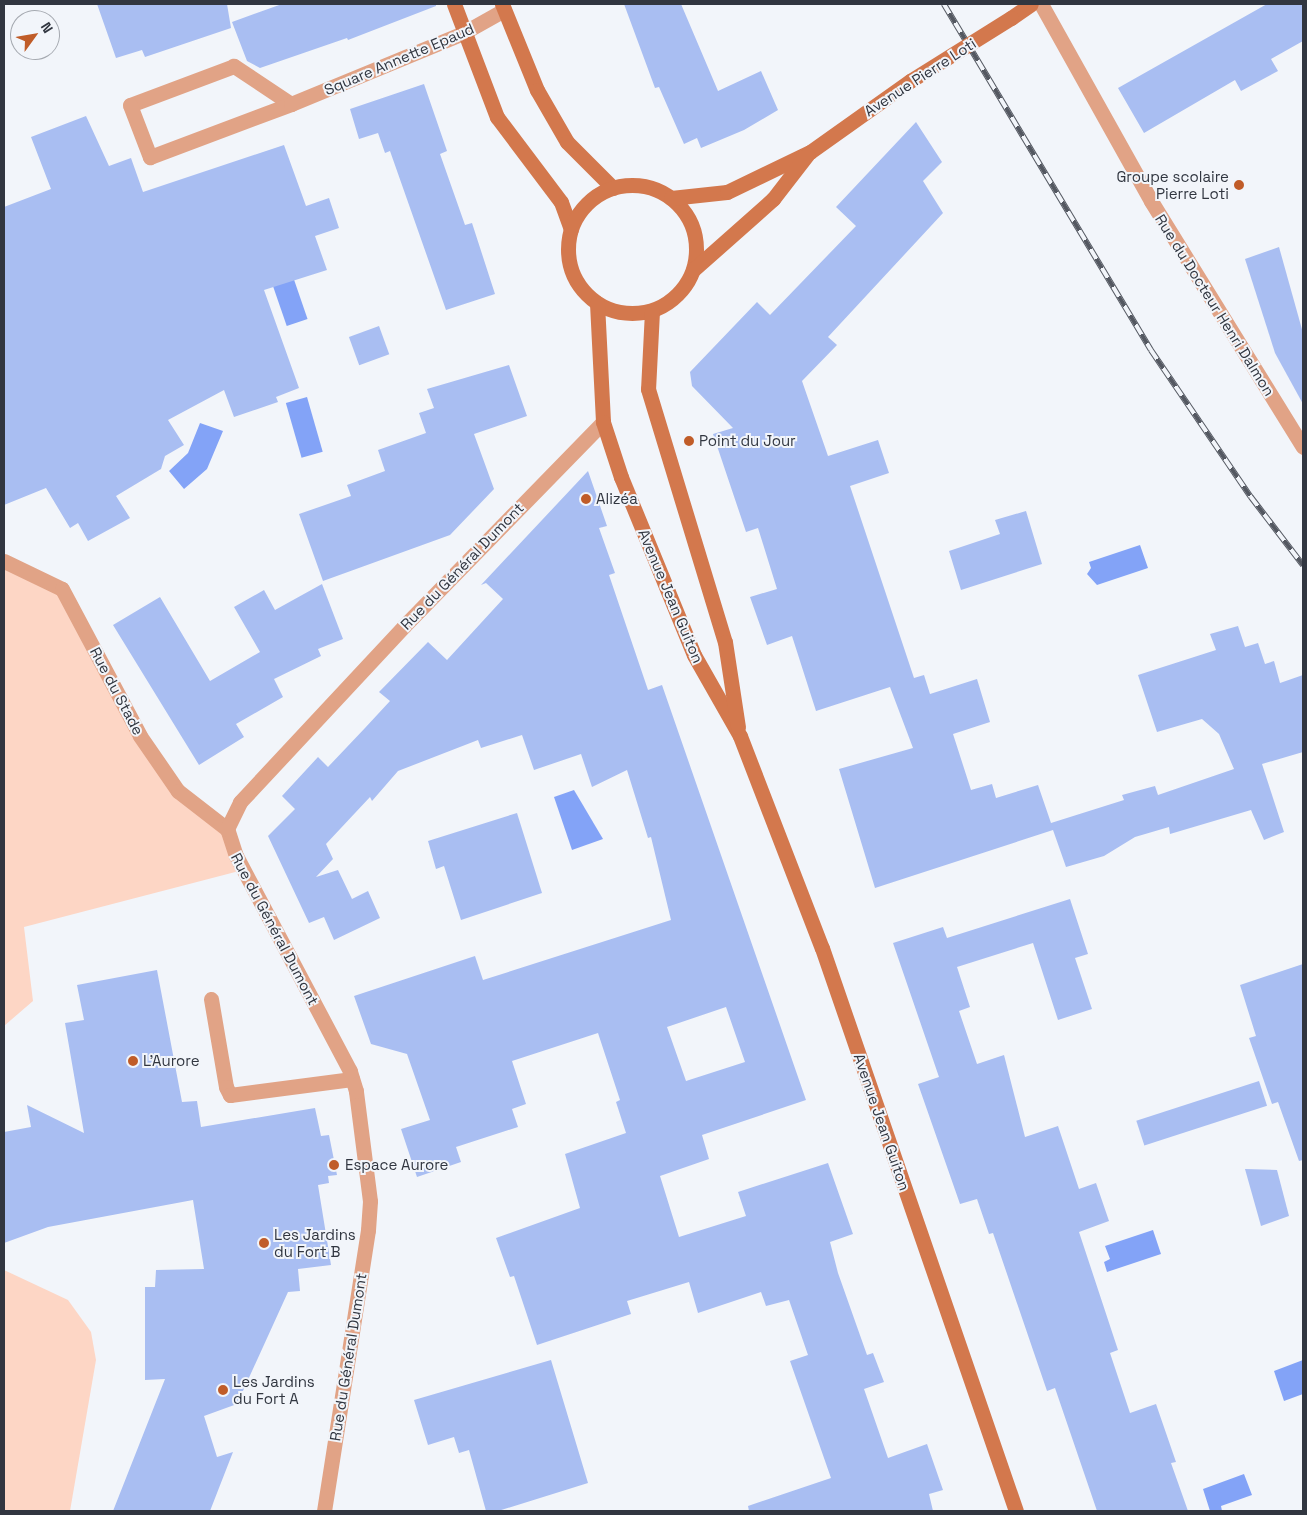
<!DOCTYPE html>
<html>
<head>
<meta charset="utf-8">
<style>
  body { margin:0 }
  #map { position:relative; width:1307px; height:1515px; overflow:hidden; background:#f2f5fa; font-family:"Space Grotesk",sans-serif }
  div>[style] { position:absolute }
  .green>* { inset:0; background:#fdd6c5 }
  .water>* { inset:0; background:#83a3f7; transform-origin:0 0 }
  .building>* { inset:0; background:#a9bef2; transform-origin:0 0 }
  .lane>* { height:15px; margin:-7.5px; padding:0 7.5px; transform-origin:7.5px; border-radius:7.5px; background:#e1a386 }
  .street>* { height:15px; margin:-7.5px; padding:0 7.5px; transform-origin:7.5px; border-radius:7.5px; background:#e1a386 }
  .secondary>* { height:15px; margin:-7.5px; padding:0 7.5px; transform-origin:7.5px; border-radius:7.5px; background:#d3784d }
  .secondary>.ring { margin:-7.5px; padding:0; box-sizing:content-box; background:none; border:15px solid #d3784d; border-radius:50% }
  .rail>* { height:5.5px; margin-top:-2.75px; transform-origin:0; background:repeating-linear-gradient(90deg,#f2f5fa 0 11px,#545861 0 22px); box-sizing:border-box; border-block:1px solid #545861 }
  .secondary-bridge>* { height:15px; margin:-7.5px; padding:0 7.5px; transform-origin:7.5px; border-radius:7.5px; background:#d3784d }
  .dots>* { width:14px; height:14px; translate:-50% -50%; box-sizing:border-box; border:2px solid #f2f5fa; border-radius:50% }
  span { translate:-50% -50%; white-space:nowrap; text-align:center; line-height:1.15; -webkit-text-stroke:4px #f2f5fa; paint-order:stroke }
  .street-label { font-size:15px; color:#313640 }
  .poi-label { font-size:15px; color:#313640 }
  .right { translate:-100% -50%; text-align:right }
  .left { translate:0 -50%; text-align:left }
  .frame { position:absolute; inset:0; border:5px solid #313640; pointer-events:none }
  .north { position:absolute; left:10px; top:10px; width:50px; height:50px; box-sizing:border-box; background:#f2f5fa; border:1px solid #a5a9b0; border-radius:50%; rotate:58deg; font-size:14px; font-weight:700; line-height:20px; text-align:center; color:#313640 }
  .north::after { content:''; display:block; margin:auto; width:18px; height:22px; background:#c05c28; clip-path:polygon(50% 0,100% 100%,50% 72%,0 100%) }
</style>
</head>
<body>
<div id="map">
  <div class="green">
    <i style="clip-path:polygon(4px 561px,62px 589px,178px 791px,227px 829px,243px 870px,24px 927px,33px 1001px,4px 1026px)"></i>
    <i style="clip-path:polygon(4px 1270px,68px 1300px,91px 1332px,96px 1360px,70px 1511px,4px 1511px)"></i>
  </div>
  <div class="water">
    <i style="left:289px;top:265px;width:57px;height:22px;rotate:71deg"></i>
    <i style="left:307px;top:397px;width:57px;height:22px;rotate:74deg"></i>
    <i style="clip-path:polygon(200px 423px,223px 431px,207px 469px,184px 489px,169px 471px,188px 453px)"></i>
    <i style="clip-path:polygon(1140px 545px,1148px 568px,1097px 585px,1087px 574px,1091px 568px,1089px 562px)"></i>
    <i style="clip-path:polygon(574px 790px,603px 839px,572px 850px,554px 797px)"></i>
    <i style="clip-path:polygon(1153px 1230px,1161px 1254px,1107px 1272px,1104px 1262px,1110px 1259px,1105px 1246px)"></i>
    <i style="clip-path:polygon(1303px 1360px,1303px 1394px,1284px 1401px,1274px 1371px)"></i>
    <i style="clip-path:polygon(1244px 1474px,1252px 1495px,1221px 1506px,1222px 1511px,1210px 1511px,1203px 1489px)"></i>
  </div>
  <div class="building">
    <i style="clip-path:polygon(97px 4px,227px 4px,231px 28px,145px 57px,142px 50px,116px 58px)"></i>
    <i style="clip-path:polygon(282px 4px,436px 4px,436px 6px,348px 40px,347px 38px,260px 68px,247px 61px,232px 22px)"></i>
    <i style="clip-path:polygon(624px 4px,681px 4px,718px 91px,761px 71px,778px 110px,744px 130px,701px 148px,697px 138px,684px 144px,659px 87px,655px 88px)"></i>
    <i style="clip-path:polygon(1267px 4px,1303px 4px,1303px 41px,1271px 59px,1278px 71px,1241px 91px,1235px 80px,1144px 133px,1118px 88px)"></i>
    <i style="clip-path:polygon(424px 84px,447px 151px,440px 154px,465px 225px,472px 223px,495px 294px,446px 310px,390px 151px,385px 153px,378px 133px,359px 139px,350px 109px)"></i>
    <i style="clip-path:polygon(86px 116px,109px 166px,131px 158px,143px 192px,284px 145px,306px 206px,329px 198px,339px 228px,315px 236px,327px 270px,264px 290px,299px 388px,276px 397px,278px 402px,234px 417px,224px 390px,168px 420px,184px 445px,165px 456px,161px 469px,116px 496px,130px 518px,88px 541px,78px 523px,70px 528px,46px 488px,4px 505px,4px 207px,51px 189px,31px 137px)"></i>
    <i style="clip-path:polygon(916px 122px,942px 162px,923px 181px,943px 213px,828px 337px,837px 345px,802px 381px,828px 456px,878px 440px,889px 473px,850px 486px,914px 678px,924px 675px,930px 694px,977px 679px,990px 722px,953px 734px,971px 790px,992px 784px,996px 798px,1038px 785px,1051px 823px,1124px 800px,1122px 795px,1155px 786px,1158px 795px,1234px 769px,1219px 734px,1202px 719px,1157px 732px,1138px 675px,1216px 650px,1210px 634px,1238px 626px,1245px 647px,1258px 643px,1265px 664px,1274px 661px,1280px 683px,1303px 675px,1303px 752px,1262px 764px,1284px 832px,1264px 840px,1251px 810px,1170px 834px,1169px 827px,1135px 837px,1104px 856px,1066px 867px,1053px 830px,875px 888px,839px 769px,913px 748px,890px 687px,816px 711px,792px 636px,767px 645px,750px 597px,777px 589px,758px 528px,746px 532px,713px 434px,733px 428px,692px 386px,690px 372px,757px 302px,770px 315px,856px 226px,836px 207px)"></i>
    <i style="clip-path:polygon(1279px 247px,1303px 333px,1303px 404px,1275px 353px,1245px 259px)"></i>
    <i style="left:379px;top:326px;width:30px;height:32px;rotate:70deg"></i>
    <i style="clip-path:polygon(509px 365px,527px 416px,474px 434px,494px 489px,450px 535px,323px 581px,299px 514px,351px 496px,347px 485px,385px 471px,378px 450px,426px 433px,419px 413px,434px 408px,427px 389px)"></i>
    <i style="clip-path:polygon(evenodd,588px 471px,607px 526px,599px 528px,615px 573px,609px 575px,648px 690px,662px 685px,806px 1100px,702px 1135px,709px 1159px,660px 1176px,679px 1237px,746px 1216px,738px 1192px,828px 1163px,853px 1234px,830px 1242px,838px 1273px,867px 1355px,873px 1353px,884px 1382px,864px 1389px,888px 1458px,927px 1444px,943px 1490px,929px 1494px,933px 1511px,749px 1511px,748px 1506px,831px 1478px,790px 1361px,808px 1355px,789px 1300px,766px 1306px,761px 1292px,698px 1313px,689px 1282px,627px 1301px,631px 1314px,537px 1345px,514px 1276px,510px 1277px,496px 1238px,580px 1208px,565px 1154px,626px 1133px,616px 1102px,620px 1100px,598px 1033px,512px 1061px,526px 1104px,512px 1109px,518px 1127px,456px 1147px,461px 1162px,417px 1177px,401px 1129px,430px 1120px,407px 1054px,371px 1044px,354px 996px,475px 956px,483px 980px,671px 920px,651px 837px,648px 838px,627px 770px,592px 787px,581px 754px,534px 770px,522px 735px,481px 748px,478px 740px,398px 771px,372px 801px,370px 797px,326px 844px,333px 859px,316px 877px,338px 870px,352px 899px,368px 891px,380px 918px,334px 940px,324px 917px,309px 923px,268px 836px,295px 809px,282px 796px,318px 757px,328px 767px,365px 728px,390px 701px,379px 692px,428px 642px,447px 660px,503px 599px,486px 583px,481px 585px,588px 471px,726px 1007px,745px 1062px,686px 1081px,667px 1027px,726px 1007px)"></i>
    <i style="clip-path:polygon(1026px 511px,1042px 564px,961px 590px,949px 551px,1000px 534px,995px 520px)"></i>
    <i style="clip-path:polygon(322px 584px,343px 639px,318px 649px,321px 656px,274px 679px,283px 697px,236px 724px,244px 737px,199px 765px,113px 625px,160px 597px,210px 681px,260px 652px,234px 607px,264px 590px,275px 610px)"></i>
    <i style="clip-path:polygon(517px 813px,542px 893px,461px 920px,444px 866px,436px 869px,428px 841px)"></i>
    <i style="clip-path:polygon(1070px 899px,1088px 954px,1075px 958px,1092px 1009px,1058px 1020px,1033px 943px,957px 967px,970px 1007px,959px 1011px,977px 1064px,1004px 1055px,1025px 1137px,1058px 1126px,1079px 1189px,1096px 1183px,1109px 1221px,1079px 1232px,1118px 1350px,1110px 1353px,1130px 1413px,1156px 1404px,1176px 1462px,1171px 1463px,1188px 1511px,1097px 1511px,1055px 1388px,1047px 1391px,993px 1233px,989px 1234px,977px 1199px,960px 1204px,918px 1084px,939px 1077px,893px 943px,943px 927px,947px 938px)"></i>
    <i style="clip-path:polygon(1303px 964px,1303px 1160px,1299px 1161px,1278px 1102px,1272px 1104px,1249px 1038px,1256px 1036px,1240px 985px)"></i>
    <i style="clip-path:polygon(157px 970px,182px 1102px,197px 1101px,201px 1127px,315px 1108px,321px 1136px,329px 1135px,337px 1175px,328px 1176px,329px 1183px,318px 1185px,331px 1265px,298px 1269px,300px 1291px,288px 1292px,237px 1404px,204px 1416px,217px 1457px,233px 1452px,210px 1511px,113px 1511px,165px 1379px,145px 1380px,145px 1287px,155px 1287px,156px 1270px,204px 1269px,193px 1200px,48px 1227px,4px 1243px,4px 1132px,31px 1127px,27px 1105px,84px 1133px,65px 1023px,84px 1020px,77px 985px)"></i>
    <i style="left:1259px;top:1081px;width:26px;height:129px;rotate:72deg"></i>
    <i style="clip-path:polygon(1245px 1169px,1277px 1170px,1289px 1216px,1261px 1226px)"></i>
    <i style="clip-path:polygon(551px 1360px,588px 1483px,498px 1511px,486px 1511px,469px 1450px,459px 1453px,454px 1437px,428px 1445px,414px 1400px)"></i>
  </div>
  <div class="lane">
    <i style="left:211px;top:999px;width:89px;rotate:80.3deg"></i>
    <i style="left:226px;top:1087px;width:9px;rotate:63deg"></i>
    <i style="left:230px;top:1095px;width:123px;rotate:-7.5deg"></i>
  </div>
  <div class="street">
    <i style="left:1041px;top:4px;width:226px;rotate:60.8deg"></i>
    <i style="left:1151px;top:201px;width:289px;rotate:58.3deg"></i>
    <i style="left:291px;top:104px;width:69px;rotate:-146.3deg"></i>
    <i style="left:234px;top:66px;width:111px;rotate:159.4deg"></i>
    <i style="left:130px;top:105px;width:56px;rotate:69deg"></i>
    <i style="left:150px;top:157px;width:151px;rotate:-20.6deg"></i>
    <i style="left:291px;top:104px;width:186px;rotate:-22.4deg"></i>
    <i style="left:463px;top:33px;width:47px;rotate:-29.3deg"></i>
    <i style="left:4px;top:561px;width:64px;rotate:25.8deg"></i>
    <i style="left:62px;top:589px;width:166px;rotate:62deg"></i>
    <i style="left:140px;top:736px;width:67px;rotate:55.4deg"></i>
    <i style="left:178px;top:791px;width:62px;rotate:37.8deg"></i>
    <i style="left:324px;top:1511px;width:284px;rotate:-81.1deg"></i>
    <i style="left:368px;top:1230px;width:29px;rotate:-86deg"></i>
    <i style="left:370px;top:1201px;width:111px;rotate:-97.3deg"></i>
    <i style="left:356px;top:1091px;width:21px;rotate:-107deg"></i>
    <i style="left:350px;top:1071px;width:243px;rotate:-117.9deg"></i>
    <i style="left:236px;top:856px;width:28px;rotate:-108deg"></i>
    <i style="left:227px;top:829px;width:30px;rotate:-64deg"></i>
    <i style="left:240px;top:802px;width:241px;rotate:-47deg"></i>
    <i style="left:404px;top:626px;width:285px;rotate:-45.7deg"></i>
  </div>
  <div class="secondary">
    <i style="left:454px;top:4px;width:121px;rotate:69.2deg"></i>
    <i style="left:497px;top:117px;width:106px;rotate:53deg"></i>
    <i style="left:561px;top:202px;width:29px;rotate:70deg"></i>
    <i style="left:502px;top:4px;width:93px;rotate:67.9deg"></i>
    <i style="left:537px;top:90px;width:60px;rotate:60deg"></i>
    <i style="left:567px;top:142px;width:65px;rotate:45deg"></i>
    <i style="left:1011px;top:18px;width:24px;rotate:-35deg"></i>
    <i class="ring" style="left:568px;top:185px;width:113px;height:113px"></i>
    <i style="left:671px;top:198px;width:56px;rotate:-6.1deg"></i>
    <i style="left:727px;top:192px;width:92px;rotate:-25.7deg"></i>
    <i style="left:810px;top:152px;width:123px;rotate:-35.4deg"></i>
    <i style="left:693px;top:270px;width:107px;rotate:-41.6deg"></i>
    <i style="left:773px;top:199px;width:56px;rotate:-52.3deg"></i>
    <i style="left:597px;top:303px;width:119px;rotate:87.1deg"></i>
    <i style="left:603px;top:422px;width:58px;rotate:71.9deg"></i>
    <i style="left:621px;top:477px;width:192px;rotate:67.7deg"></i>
    <i style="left:694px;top:655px;width:93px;rotate:60.4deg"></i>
    <i style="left:740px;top:736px;width:227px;rotate:68.9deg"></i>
    <i style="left:822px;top:948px;width:595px;rotate:70.99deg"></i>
    <i style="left:652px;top:311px;width:78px;rotate:92.9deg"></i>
    <i style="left:648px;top:389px;width:264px;rotate:73.1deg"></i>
    <i style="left:725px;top:642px;width:86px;rotate:81.3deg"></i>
  </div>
  <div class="rail">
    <i style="left:944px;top:4px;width:403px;rotate:59.1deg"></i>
    <i style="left:1151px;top:350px;width:178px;rotate:55.8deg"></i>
    <i style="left:1251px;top:497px;width:86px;rotate:52.6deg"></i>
  </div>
  <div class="secondary-bridge">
    <i style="left:910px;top:81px;width:119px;rotate:-32deg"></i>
  </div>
  <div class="dots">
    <i style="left:1239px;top:185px;background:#c05c28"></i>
    <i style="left:689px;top:441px;background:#c05c28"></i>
    <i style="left:586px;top:499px;background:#c05c28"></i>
    <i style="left:133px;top:1061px;background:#c05c28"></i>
    <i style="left:334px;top:1165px;background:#c05c28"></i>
    <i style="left:264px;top:1243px;background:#c05c28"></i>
    <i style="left:223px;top:1390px;background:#c05c28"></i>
  </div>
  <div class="street-label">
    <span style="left:399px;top:59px;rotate:-23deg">Square Annette Epaud</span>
    <span style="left:920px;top:77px;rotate:-33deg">Avenue Pierre Loti</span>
    <span style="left:1215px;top:305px;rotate:58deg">Rue du Docteur Henri Dalmon</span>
    <span style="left:462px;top:566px;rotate:-46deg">Rue du Général Dumont</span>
    <span style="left:671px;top:596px;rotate:67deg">Avenue Jean Guiton</span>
    <span style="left:117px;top:691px;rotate:62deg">Rue du Stade</span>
    <span style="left:275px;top:929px;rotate:62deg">Rue du Général Dumont</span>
    <span style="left:882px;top:1122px;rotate:71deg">Avenue Jean Guiton</span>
    <span style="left:348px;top:1357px;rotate:-81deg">Rue du Général Dumont</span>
  </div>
  <div class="poi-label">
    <span class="right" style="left:1229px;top:185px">Groupe scolaire<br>Pierre Loti</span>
    <span class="left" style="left:699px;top:441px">Point du Jour</span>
    <span class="left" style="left:596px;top:499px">Alizéa</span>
    <span class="left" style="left:143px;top:1061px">L'Aurore</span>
    <span class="left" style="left:345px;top:1165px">Espace Aurore</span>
    <span class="left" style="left:274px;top:1243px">Les Jardins<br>du Fort B</span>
    <span class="left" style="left:233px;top:1390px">Les Jardins<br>du Fort A</span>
  </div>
  <div class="frame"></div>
  <div class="north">N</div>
</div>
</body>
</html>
